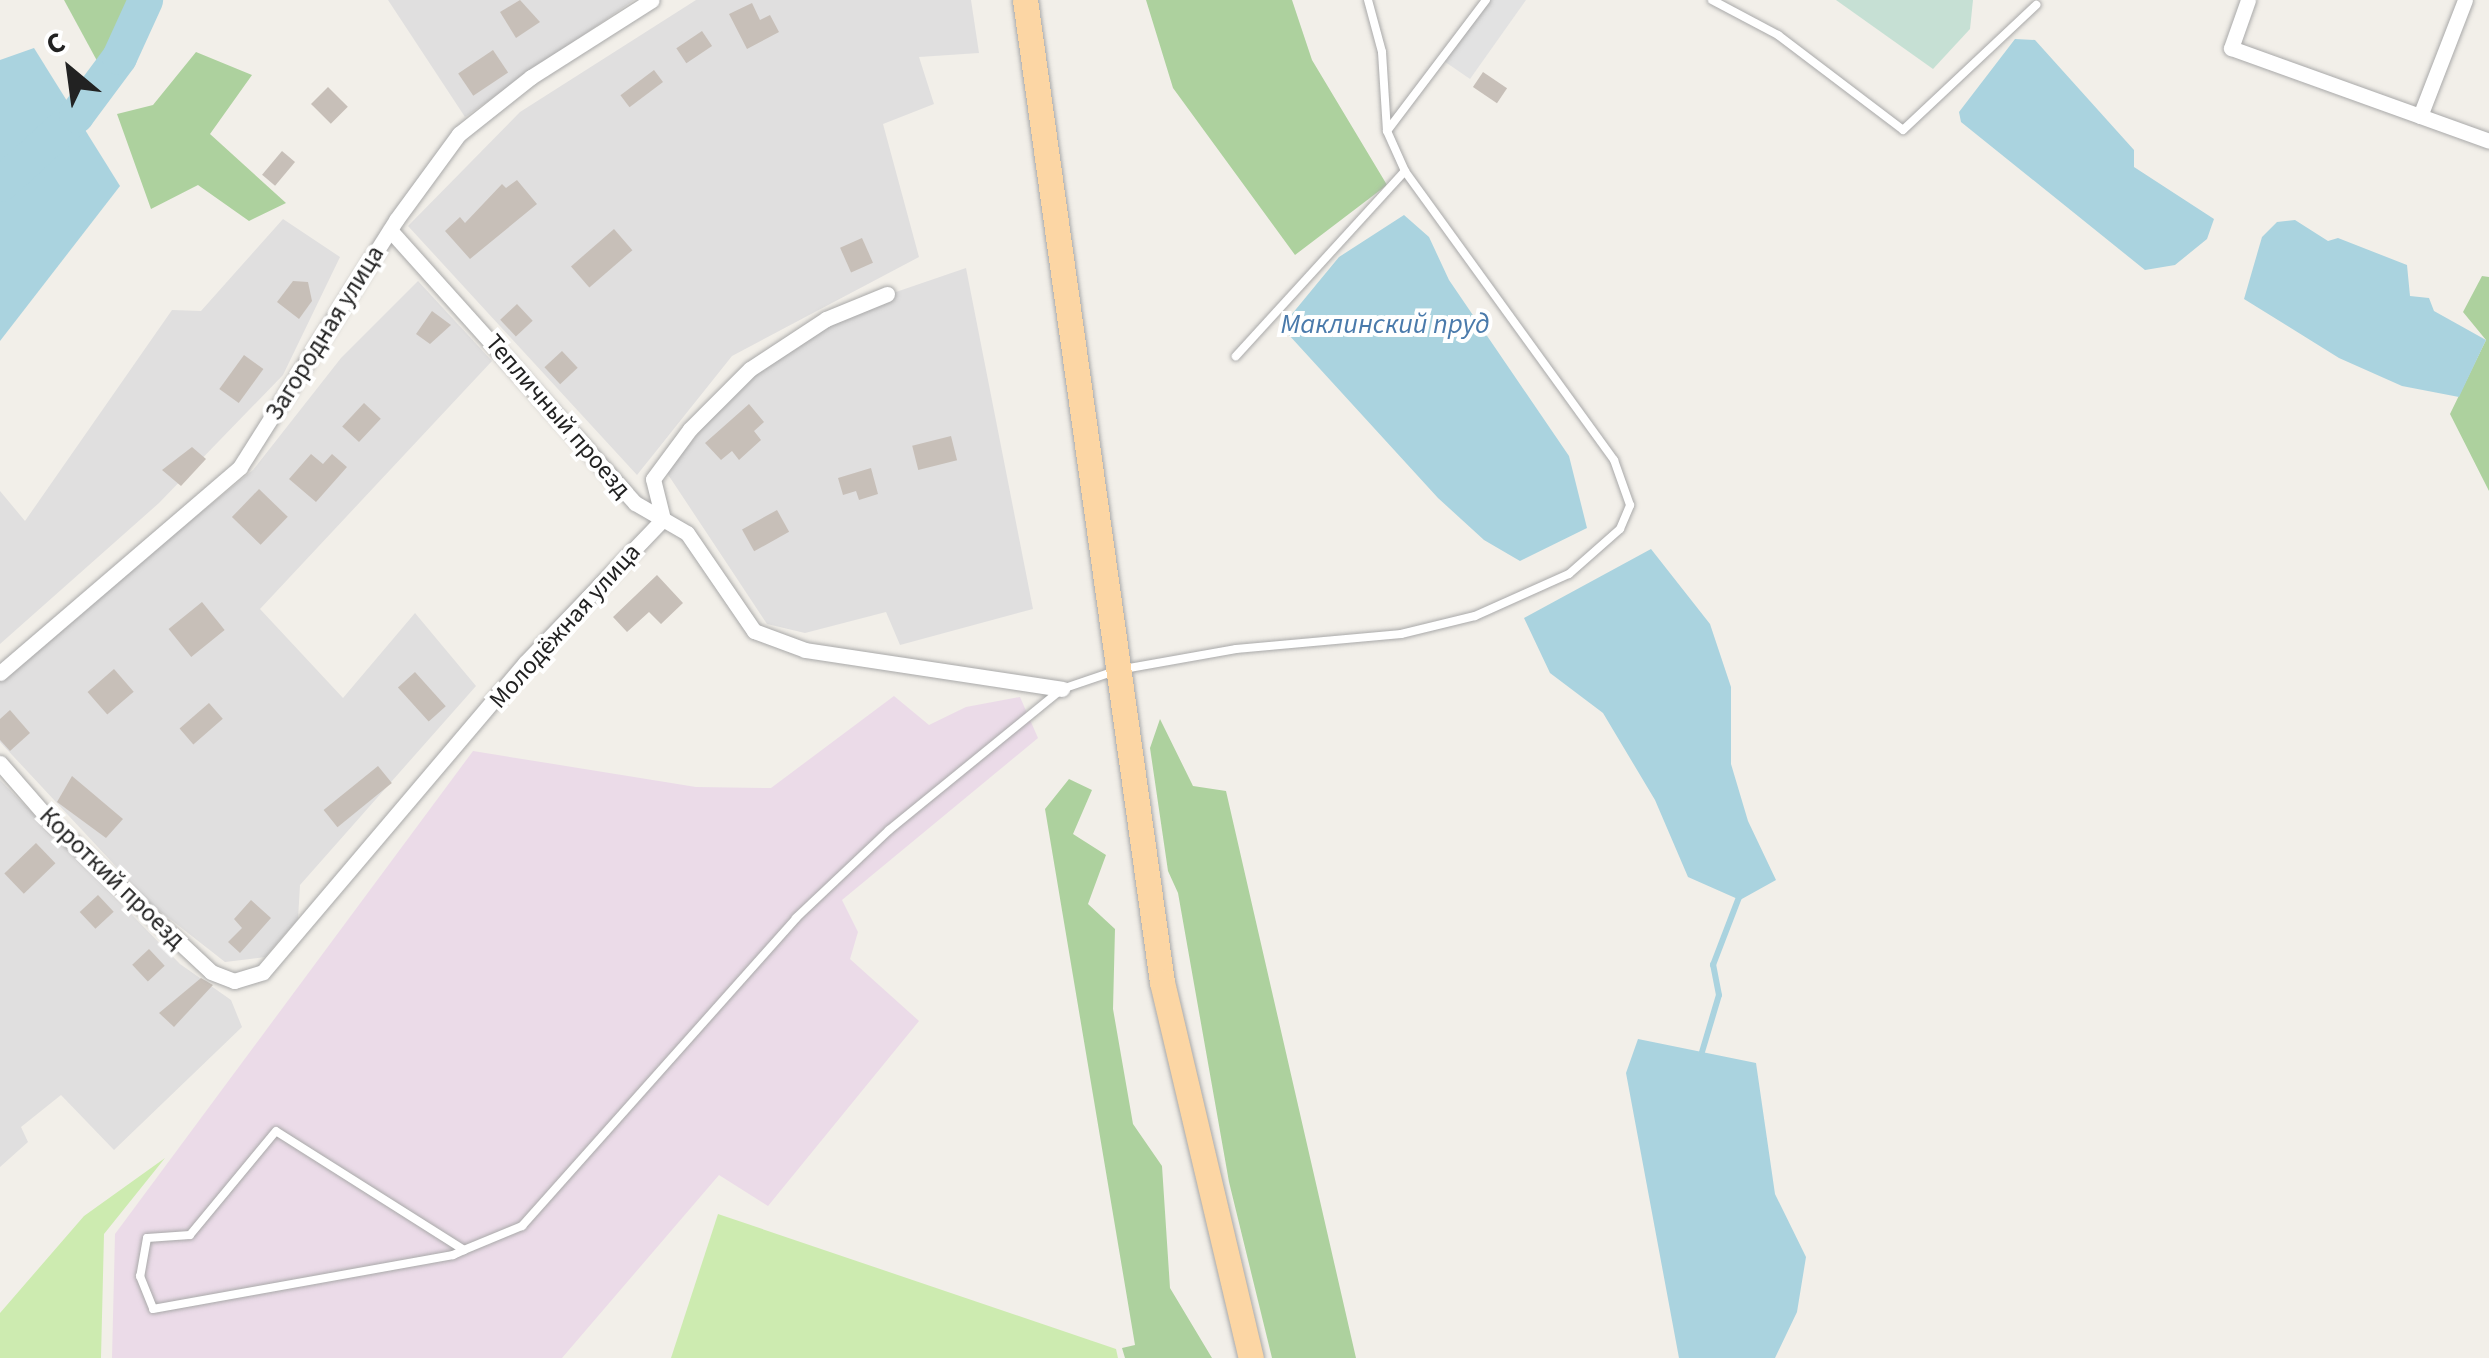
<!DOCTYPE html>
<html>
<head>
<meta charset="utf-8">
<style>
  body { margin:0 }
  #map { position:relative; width:2489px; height:1358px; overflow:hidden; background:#f2efe9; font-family:"Source Sans 3",sans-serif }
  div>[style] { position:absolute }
  .residential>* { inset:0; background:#e0dfdf }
  .industrial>* { inset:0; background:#ebdbe8 }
  .grass>* { inset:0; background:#cdebb0 }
  .forest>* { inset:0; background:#add19e }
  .wetland>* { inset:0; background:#c6e0d4 }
  .parking>* { inset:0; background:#e2e2e2 }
  .water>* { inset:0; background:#aad3df }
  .stream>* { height:6px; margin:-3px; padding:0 3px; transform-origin:3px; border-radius:3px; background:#aad3df }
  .river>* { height:35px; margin:-17.5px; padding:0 17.5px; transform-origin:17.5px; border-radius:17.5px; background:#aad3df }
  .building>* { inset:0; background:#c7bfb8; transform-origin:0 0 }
  .roads { filter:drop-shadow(0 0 2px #a9a9a9) drop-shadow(0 0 2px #a9a9a9) }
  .lane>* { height:8px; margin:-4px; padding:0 4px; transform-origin:4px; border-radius:4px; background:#fff }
  .street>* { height:15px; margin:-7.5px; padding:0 7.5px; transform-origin:7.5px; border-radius:7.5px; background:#fff }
  .primary>* { height:25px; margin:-12.5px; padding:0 12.5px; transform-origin:12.5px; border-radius:12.5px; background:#fcd6a4 }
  span { translate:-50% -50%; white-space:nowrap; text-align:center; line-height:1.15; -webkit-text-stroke:8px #fff; paint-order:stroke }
  .street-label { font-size:25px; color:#222 }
  .water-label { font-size:28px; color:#4a7aab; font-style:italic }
  .north { position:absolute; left:20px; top:20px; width:100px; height:100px; -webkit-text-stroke:8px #fff; paint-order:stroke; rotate:331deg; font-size:28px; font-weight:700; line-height:40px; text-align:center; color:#222 }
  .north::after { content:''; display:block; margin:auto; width:35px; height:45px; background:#222; clip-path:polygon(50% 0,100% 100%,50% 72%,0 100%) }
</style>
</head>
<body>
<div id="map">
  <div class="residential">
    <i style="clip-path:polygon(388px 0,634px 0,465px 117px)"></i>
    <i style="clip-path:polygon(696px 0,971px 0,979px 53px,919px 57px,934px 104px,883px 124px,919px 257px,732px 356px,637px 475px,408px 226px,520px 112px)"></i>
    <i style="clip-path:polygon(283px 219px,340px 257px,283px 375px,159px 503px,0 644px,0 491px,25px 521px,172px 310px,201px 311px)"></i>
    <i style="clip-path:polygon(966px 268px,1033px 609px,900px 645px,886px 612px,805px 633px,767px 624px,667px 473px,736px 385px,820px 318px)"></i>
    <i style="clip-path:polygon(418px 281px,492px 361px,260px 609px,343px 698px,415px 613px,476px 686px,300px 885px,298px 919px,265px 957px,225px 962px,151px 904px,0 742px,0 676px,253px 470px,341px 358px)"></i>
    <i style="clip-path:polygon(0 780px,180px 964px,231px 1000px,242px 1027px,114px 1150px,61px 1095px,21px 1127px,28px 1142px,0 1167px)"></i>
  </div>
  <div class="industrial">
    <i style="clip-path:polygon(894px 696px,929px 725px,966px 707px,1020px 697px,1038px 738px,842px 900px,858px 932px,850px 959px,919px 1021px,768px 1206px,719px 1175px,562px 1358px,112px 1358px,115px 1234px,473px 751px,696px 787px,771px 788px)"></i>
  </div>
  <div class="grass">
    <i style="clip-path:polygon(165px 1158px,104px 1234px,101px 1358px,0 1358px,0 1313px,84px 1216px)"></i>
    <i style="clip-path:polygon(718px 1214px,1116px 1349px,1118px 1358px,671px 1358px)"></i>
  </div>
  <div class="forest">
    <i style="clip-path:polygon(64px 0,130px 0,127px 43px,102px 70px)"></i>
    <i style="clip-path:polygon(1146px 0,1292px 0,1312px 60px,1387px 185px,1295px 255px,1173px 88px)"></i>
    <i style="clip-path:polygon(196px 52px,252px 75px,210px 134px,286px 203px,249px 221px,198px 185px,151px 209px,117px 114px,153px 105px)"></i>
    <i style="clip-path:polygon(2482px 276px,2489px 277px,2489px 491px,2450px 414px,2486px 340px,2463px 312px)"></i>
    <i style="clip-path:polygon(1160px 719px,1193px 786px,1226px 791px,1356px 1358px,1272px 1358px,1229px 1182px,1178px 893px,1168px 871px,1150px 748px)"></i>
    <i style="clip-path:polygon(1069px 779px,1092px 790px,1073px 834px,1106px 855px,1088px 904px,1115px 929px,1113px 1009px,1133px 1124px,1162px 1166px,1170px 1288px,1212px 1358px,1125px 1358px,1122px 1348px,1135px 1345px,1045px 809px)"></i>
  </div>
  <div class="wetland">
    <i style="clip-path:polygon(1836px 0,1973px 0,1970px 29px,1933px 69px)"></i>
  </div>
  <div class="parking">
    <i style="clip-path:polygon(1486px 0,1526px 0,1470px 79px,1441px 59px)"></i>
  </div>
  <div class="water">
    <i style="clip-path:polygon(2015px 39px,2035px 40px,2134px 150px,2134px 167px,2214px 219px,2207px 239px,2175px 265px,2145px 270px,1961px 122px,1959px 112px)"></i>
    <i style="clip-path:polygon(34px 48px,120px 186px,0 341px,0 60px)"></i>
    <i style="clip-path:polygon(1404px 215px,1429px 237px,1449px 280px,1569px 456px,1587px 528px,1520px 561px,1484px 540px,1438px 498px,1288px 334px,1292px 314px,1339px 257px)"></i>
    <i style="clip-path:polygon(2295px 220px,2328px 241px,2338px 238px,2407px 265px,2410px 296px,2429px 298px,2434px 311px,2486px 340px,2459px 397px,2402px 386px,2339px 358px,2244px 299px,2262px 237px,2277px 222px)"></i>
    <i style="clip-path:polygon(1651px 549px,1710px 624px,1731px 687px,1731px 764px,1748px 821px,1776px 880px,1740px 900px,1688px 877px,1655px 800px,1603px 713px,1550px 673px,1524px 618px)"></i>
    <i style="clip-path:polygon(1638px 1039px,1756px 1063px,1775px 1194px,1806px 1257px,1797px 1312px,1775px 1358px,1679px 1358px,1626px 1073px)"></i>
  </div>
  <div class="stream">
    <i style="left:1702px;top:1052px;width:59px;rotate:-73.4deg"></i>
    <i style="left:1719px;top:995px;width:31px;rotate:-101deg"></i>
    <i style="left:1713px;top:965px;width:78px;rotate:-69deg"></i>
  </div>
  <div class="river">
    <i style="left:0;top:184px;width:103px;rotate:-42.2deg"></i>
    <i style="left:76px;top:115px;width:72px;rotate:-53.4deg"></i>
    <i style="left:119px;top:57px;width:63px;rotate:-65.5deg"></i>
  </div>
  <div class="building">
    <i style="clip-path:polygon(520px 0,540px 22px,516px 38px,500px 12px)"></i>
    <i style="clip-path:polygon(752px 3px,760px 20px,770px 15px,779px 32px,747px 49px,729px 14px)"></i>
    <i style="left:702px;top:31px;width:18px;height:31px;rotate:56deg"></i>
    <i style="left:493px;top:50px;width:27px;height:42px;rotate:56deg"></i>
    <i style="left:654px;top:70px;width:15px;height:42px;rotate:53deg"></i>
    <i style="left:1483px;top:72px;width:29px;height:18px;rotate:34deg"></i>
    <i style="left:328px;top:87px;width:28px;height:24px;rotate:45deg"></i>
    <i style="left:282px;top:151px;width:17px;height:31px;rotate:40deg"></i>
    <i style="clip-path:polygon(517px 180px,537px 204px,470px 259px,445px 231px,460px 217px,465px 223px,502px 184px,506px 188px)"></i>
    <i style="left:614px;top:229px;width:28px;height:57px;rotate:49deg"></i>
    <i style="left:862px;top:238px;width:27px;height:24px;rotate:66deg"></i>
    <i style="clip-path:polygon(293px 281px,308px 282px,312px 301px,299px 319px,277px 302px)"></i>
    <i style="left:517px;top:304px;width:23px;height:23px;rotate:47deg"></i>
    <i style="clip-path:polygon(432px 311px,451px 325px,430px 344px,416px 334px)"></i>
    <i style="left:562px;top:351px;width:23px;height:24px;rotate:47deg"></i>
    <i style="left:244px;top:355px;width:24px;height:42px;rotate:36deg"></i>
    <i style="left:364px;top:403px;width:23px;height:32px;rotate:43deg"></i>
    <i style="clip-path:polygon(749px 404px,764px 422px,754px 431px,761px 440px,739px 460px,732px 451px,721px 460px,705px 443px)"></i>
    <i style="left:951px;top:436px;width:25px;height:40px;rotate:76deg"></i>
    <i style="clip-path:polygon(192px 447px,206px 459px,181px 486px,162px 470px)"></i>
    <i style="clip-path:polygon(311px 454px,323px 464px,332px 454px,347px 467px,316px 502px,289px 479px)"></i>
    <i style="clip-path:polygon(871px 468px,878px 494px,859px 500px,856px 491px,843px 495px,838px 478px)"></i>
    <i style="left:259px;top:489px;width:40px;height:39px;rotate:44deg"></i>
    <i style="left:777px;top:510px;width:25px;height:40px;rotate:61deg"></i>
    <i style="clip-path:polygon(657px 575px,683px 603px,661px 624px,649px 612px,627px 632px,613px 617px)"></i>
    <i style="left:202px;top:602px;width:36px;height:43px;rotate:51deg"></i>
    <i style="left:114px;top:669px;width:30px;height:35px;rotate:49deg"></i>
    <i style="left:415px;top:672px;width:46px;height:23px;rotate:48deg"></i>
    <i style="left:209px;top:703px;width:21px;height:39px;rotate:49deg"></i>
    <i style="clip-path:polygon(10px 710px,30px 733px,10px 751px,0 740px,0 719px)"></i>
    <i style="left:378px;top:766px;width:22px;height:70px;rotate:51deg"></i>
    <i style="clip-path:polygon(72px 776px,123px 819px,106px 838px,57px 802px)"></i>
    <i style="left:36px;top:843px;width:28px;height:44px;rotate:46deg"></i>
    <i style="left:98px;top:895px;width:23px;height:25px;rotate:47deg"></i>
    <i style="clip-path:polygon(251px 900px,271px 918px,240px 953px,228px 942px,242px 928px,234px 919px)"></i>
    <i style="left:149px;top:949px;width:23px;height:23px;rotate:47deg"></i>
    <i style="clip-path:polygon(201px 978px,213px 985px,174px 1027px,159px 1013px)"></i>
  </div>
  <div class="roads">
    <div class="lane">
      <i style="left:1368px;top:0;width:54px;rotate:74.9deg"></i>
      <i style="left:1382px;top:52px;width:79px;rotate:86.4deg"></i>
      <i style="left:1387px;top:131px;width:44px;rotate:65.8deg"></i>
      <i style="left:1712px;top:0;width:75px;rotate:27.9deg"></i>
      <i style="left:1778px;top:35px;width:157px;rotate:37.2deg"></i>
      <i style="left:1903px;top:130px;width:183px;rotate:-43.2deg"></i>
      <i style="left:1387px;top:131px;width:164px;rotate:-52.9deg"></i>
      <i style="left:464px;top:1250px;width:222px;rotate:-147.7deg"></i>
      <i style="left:276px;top:1131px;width:135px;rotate:129.6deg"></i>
      <i style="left:190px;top:1235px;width:43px;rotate:176deg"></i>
      <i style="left:147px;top:1238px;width:39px;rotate:100deg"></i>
      <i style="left:140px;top:1276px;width:35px;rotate:68deg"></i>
      <i style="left:153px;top:1309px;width:305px;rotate:-10.2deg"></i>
      <i style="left:453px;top:1255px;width:12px;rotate:-24deg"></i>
      <i style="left:464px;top:1250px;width:63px;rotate:-22.5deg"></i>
      <i style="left:522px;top:1226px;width:412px;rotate:-48.3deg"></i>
      <i style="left:796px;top:918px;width:128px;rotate:-43.4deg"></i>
      <i style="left:889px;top:830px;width:223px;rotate:-39.2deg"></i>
      <i style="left:1062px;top:689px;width:59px;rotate:-18.7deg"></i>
      <i style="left:1118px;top:670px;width:120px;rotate:-10.1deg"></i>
      <i style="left:1236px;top:649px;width:166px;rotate:-5.2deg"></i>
      <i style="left:1401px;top:634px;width:76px;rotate:-13.7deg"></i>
      <i style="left:1475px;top:616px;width:103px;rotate:-24.1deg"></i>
      <i style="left:1569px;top:574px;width:68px;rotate:-41.4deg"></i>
      <i style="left:1620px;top:529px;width:26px;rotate:-67deg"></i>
      <i style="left:1630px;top:505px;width:48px;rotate:-109.6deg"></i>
      <i style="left:1614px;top:460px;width:357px;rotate:-125.9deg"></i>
      <i style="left:1405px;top:171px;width:251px;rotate:132.4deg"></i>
    </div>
    <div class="street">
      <i style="left:2248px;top:0;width:51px;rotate:109.5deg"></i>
      <i style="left:2231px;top:48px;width:274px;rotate:19.8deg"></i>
      <i style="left:2420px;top:116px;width:124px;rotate:-68.8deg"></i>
      <i style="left:390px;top:230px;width:367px;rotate:48.1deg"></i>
      <i style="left:635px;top:503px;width:60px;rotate:30deg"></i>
      <i style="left:687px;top:533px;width:119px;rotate:55.6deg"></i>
      <i style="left:754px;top:631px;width:54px;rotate:20.4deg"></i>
      <i style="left:805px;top:650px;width:260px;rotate:8.6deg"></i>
      <i style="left:0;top:673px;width:316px;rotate:-40.6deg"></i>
      <i style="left:240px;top:467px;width:292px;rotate:-57.7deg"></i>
      <i style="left:396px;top:220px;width:107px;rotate:-53.8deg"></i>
      <i style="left:459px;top:134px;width:92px;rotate:-38.4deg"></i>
      <i style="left:531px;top:77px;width:143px;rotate:-32.5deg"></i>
      <i style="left:0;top:763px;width:81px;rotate:49deg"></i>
      <i style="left:53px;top:824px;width:216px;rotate:43.1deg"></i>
      <i style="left:211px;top:972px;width:25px;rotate:21deg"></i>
      <i style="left:234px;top:981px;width:30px;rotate:-17deg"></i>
      <i style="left:263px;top:972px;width:405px;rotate:-49.7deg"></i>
      <i style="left:525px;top:663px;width:199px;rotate:-46.2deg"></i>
      <i style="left:663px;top:519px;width:41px;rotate:-104deg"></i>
      <i style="left:653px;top:479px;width:62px;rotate:-53.5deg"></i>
      <i style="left:690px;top:429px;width:85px;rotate:-45deg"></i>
      <i style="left:750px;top:369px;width:91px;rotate:-33.3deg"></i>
      <i style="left:826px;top:319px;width:66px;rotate:-22.3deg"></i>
    </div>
    <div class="primary">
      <i style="left:1025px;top:0;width:992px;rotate:82.06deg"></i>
      <i style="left:1162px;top:982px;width:386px;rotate:76.7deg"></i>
    </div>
  </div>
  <div class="street-label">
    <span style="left:325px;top:333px;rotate:-58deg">Загородная улица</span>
    <span style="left:558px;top:416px;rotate:49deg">Тепличный проезд</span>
    <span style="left:565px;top:626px;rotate:-48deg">Молодёжная улица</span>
    <span style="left:112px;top:878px;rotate:44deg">Короткий проезд</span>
  </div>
  <div class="water-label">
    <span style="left:1385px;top:324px">Маклинский пруд</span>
  </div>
  <div class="north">С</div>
</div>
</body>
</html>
